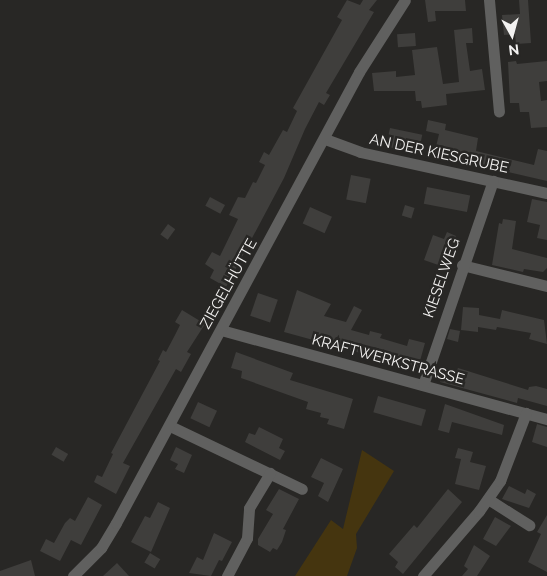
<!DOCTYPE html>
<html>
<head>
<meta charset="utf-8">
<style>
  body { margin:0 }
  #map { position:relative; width:547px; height:576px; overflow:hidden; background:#282725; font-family:Raleway,sans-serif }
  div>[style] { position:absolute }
  .green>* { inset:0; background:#45350f }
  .building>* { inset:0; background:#3f3e3c; transform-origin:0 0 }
  .minor>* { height:11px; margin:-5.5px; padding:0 5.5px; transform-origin:5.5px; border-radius:5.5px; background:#60605f }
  span { translate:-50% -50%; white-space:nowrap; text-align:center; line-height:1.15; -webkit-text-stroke:5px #282725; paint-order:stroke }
  .street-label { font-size:15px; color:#f3f2f1 }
  .north { position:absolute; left:487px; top:10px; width:50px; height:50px; -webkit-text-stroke:4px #282725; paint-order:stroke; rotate:173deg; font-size:14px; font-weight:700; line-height:20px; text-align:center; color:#f3f2f1 }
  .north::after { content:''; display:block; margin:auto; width:18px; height:22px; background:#f3f2f1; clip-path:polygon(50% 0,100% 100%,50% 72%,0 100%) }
</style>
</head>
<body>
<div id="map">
  <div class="green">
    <i style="clip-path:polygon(362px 450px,394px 471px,356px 534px,357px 548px,347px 576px,295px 576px,331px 520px,343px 529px)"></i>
  </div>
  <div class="building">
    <i style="clip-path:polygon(347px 0,360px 5px,363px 0,377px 0,369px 10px,374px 12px,326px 93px,330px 95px,324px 105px,319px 102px,305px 129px,284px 178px,226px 287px,210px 278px,214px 270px,205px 264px,212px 252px,220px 256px,238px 219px,229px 215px,238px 197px,245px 198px,253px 182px,256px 183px,265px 165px,259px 162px,264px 152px,269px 155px,283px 130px,287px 132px,297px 111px,293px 108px,342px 20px,337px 17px)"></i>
    <i style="clip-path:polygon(425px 0,465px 0,466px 11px,435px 11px,436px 21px,428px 22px)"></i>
    <i style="clip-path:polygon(519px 0,528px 0,531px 43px,516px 44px,515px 34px,504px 35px,502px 15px,520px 14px)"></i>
    <i style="clip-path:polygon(472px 28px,473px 43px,466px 43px,470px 71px,482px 69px,485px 90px,446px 94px,447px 105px,422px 108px,421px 101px,416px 101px,415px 91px,374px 91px,372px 73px,396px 71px,396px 77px,415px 75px,412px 50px,437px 47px,443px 84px,459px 82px,454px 30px)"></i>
    <i style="left:415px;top:33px;width:13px;height:18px;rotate:86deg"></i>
    <i style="clip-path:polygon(516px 61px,517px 64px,547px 61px,547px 81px,539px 82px,541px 101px,547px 100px,547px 127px,531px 128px,529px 112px,520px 112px,519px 103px,510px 103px,508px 62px)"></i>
    <i style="clip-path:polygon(428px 120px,446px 124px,445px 130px,478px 138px,476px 151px,534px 165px,538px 149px,547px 151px,547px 181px,434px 155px,439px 134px,426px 131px)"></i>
    <i style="left:390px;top:128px;width:33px;height:19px;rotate:12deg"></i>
    <i style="left:351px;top:175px;width:20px;height:25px;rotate:11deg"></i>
    <i style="left:427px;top:187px;width:44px;height:17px;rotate:11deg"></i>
    <i style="left:210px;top:197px;width:17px;height:10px;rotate:28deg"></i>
    <i style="clip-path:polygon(532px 199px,547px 202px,547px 240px,537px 238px,540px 225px,527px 222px)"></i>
    <i style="left:405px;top:205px;width:10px;height:11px;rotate:17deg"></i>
    <i style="left:310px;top:207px;width:24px;height:18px;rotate:24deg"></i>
    <i style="clip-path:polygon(503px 219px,516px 221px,512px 249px,547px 258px,547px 268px,543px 272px,524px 269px,523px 272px,492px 265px,499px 223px,502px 224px)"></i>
    <i style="left:168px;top:224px;width:9px;height:13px;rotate:36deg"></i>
    <i style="clip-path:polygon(447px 232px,456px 236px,444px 267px,424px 260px,433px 235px,444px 239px)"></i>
    <i style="clip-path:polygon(297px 290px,331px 304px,324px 316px,346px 322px,354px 306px,362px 310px,351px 330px,369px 335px,370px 331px,382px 334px,380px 338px,407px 346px,409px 339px,425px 343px,418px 368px,376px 353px,375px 357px,284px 332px)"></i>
    <i style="left:258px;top:293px;width:21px;height:24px;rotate:19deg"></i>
    <i style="clip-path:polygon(463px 307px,479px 308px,479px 315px,500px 319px,502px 310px,544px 320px,547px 344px,529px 339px,531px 333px,497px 327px,496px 330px,478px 327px,478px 332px,461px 330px)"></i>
    <i style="clip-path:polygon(182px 310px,205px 324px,187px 352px,191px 354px,181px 372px,176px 369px,123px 463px,130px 466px,116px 494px,94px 482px,97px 475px,102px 477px,113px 454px,111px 453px,160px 361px,158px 360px,163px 350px,166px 352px,175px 335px,180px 325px,175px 322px)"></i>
    <i style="clip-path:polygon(450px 329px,460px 331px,458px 342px,447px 339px)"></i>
    <i style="clip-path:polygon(236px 352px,293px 373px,290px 380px,353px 399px,344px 429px,327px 424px,329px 419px,320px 417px,321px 413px,306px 409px,308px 402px,241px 378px,242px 371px,231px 368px)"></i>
    <i style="clip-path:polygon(458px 368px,528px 390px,529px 387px,536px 386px,547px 389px,547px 406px,518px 398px,517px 403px,440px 382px,444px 369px,456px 372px)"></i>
    <i style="left:378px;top:396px;width:50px;height:17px;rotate:16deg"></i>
    <i style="left:198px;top:402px;width:21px;height:18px;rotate:25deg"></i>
    <i style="clip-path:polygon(445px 404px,504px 425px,502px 435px,452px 422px,449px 433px,438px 430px)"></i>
    <i style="clip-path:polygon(537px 424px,547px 427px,547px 447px,532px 442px)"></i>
    <i style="clip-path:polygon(259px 427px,283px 439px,279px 448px,285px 451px,280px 460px,245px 442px,249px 433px,255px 435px)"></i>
    <i style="left:56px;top:447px;width:14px;height:9px;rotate:30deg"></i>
    <i style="clip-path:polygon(176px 447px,192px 455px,184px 473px,175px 469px,178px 464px,170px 460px)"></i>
    <i style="clip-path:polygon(458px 448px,473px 452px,470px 462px,486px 466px,479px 490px,455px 484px,461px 459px,455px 458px)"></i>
    <i style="clip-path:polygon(321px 458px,343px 469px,328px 502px,318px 496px,324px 483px,311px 477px)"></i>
    <i style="clip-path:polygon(509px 486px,525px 494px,527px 489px,536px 494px,529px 508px,502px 499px)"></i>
    <i style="clip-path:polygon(279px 489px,299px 499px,283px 529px,286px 530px,282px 542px,277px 550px,273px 548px,270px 552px,258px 545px,258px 539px,273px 514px,266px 510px)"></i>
    <i style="clip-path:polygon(448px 489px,462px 502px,403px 574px,395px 567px,398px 562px,389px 554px,414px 525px,417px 528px)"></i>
    <i style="clip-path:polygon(88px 497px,102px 505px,81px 545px,71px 540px,60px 561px,40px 551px,46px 539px,54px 543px,65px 523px,70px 518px,75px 521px)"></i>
    <i style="clip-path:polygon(158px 502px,170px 508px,151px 552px,131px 542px,145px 516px,150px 518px)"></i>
    <i style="clip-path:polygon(547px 515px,547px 572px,528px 562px,541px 534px,537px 532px)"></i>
    <i style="clip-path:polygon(495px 517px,511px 526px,496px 546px,483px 539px)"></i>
    <i style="clip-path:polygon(214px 533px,232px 542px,222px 561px,219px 560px,211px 576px,189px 573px,197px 557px,203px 560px)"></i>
    <i style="clip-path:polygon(474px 545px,490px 556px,477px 576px,462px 576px,468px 569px,464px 566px)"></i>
    <i style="left:150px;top:553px;width:12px;height:11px;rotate:31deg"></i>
    <i style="clip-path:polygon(31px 560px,35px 576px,0 576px,0 571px)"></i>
    <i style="clip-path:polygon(117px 563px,129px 576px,103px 576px)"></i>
  </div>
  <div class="minor">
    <i style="left:489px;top:0;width:112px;rotate:84.9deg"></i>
    <i style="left:325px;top:139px;width:37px;rotate:20deg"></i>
    <i style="left:360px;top:152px;width:191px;rotate:12.4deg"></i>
    <i style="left:462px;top:265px;width:88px;rotate:13.9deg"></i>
    <i style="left:221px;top:330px;width:338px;rotate:15.3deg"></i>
    <i style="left:423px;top:385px;width:216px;rotate:-71.1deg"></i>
    <i style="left:170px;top:426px;width:146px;rotate:25.5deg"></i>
    <i style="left:488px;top:499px;width:49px;rotate:32.4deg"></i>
    <i style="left:73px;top:576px;width:40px;rotate:-45deg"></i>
    <i style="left:101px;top:548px;width:29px;rotate:-59deg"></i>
    <i style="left:116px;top:523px;width:512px;rotate:-61.68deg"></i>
    <i style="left:359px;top:72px;width:85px;rotate:-57.4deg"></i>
    <i style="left:227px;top:576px;width:43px;rotate:-62.2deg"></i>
    <i style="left:247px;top:538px;width:30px;rotate:-86deg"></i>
    <i style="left:249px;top:508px;width:41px;rotate:-59deg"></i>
    <i style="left:423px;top:576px;width:86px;rotate:-49.3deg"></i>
    <i style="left:479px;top:511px;width:37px;rotate:-55deg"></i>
    <i style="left:500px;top:481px;width:73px;rotate:-69.1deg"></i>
  </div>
  <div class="street-label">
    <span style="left:439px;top:154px;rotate:12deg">AN DER KIESGRUBE</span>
    <span style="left:442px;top:278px;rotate:-71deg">KIESELWEG</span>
    <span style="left:229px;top:284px;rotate:-61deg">ZIEGELHÜTTE</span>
    <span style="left:388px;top:360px;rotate:15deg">KRAFTWERKSTRASSE</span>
  </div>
  <div class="north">N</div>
</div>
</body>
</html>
